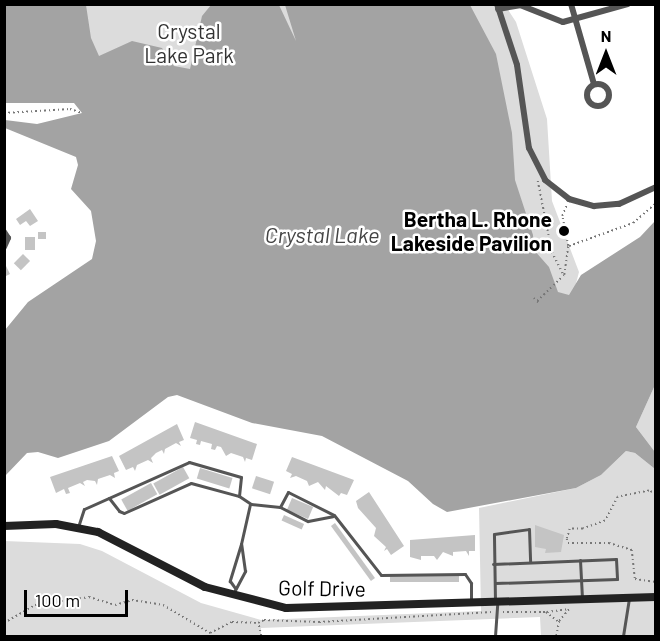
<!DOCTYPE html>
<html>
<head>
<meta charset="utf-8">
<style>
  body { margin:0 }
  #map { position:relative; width:660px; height:641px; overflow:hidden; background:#fff; font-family:Barlow,sans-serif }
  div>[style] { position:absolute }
  .green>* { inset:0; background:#dcdcdc }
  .water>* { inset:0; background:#a3a3a3 }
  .building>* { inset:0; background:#c4c4c4; transform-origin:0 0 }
  .round { border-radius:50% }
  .path>* { height:1.5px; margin-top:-0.75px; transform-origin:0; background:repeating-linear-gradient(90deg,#777 0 1.5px,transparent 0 4.5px) }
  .lane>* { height:3px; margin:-1.5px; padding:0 1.5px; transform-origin:1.5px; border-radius:1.5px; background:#555 }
  .street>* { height:6px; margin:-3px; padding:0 3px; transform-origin:3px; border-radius:3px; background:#555 }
  .street>.ring { margin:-3px; padding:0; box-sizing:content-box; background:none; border:6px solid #555; border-radius:50% }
  .secondary>* { height:8px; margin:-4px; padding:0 4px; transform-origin:4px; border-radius:4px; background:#222 }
  .dots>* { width:16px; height:16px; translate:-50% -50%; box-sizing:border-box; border:3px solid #fff; border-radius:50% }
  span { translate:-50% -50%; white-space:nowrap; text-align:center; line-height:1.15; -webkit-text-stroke:5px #fff; paint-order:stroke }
  .park-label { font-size:21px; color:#333 }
  .poi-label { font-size:21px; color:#000; font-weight:700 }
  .right { translate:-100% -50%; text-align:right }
  .street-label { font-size:21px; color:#000 }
  .water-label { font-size:22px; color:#444; font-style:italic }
  .frame { position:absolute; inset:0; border:6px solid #000; pointer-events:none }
  .north { position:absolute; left:576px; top:24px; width:60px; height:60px; -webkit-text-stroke:4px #fff; paint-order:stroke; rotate:0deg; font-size:16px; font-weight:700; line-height:24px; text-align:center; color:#000 }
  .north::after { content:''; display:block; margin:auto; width:21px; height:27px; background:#000; clip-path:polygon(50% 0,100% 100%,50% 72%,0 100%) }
  .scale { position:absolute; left:24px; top:590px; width:104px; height:27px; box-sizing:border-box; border:3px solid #000; border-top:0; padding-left:8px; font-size:18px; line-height:21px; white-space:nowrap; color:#000; -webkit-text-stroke:4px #fff; paint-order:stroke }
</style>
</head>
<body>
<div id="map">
  <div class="green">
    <i style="clip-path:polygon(4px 5px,293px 5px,305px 49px,200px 83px,5px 61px)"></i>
    <i style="clip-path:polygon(445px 5px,505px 5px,516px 22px,547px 119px,552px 201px,579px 272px,571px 303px,555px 297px,528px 244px)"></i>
    <i style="clip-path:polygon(655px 385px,655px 452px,636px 427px)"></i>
    <i style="clip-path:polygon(626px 451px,635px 453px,655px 469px,655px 636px,541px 636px,540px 617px,261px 628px,261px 636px,5px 636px,4px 541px,80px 544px,102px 551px,201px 603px,261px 620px,481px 611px,479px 508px,576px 488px,601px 475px)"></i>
  </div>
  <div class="water">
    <i style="clip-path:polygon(5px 4px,86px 5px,91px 38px,99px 56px,132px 41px,162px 48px,174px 66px,190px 69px,202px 16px,211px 5px,279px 5px,296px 41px,285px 5px,470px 5px,496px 54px,512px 133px,515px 180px,533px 235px,534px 250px,549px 267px,558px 292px,569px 295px,581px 275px,640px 237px,655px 221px,655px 385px,636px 427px,655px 452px,655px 469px,635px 453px,626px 451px,601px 475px,576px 488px,447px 512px,433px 504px,408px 481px,322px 436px,252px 423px,177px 395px,168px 397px,109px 441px,58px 458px,38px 452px,27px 453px,5px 476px,5px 330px,28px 302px,92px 259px,96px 241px,91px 211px,71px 189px,78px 165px,76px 157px,5px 128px,5px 120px,37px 124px,82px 113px,74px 103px,5px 103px)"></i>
  </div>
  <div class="building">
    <i style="clip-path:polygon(30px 209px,38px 221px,30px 226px,26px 221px,20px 225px,16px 219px)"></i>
    <i class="round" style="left:558px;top:225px;width:12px;height:12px"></i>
    <i style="left:38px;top:232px;width:8px;height:7px"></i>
    <i style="left:25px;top:237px;width:10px;height:13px"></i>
    <i style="left:23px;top:254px;width:10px;height:13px;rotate:45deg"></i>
    <i style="clip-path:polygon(4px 262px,10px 274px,4px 277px)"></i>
    <i style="clip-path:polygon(195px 422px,257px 444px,252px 460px,246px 458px,245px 462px,243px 457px,231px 453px,226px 456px,221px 447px,217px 446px,215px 450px,211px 449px,212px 444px,201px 441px,200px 445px,196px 444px,197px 440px,190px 438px)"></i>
    <i style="clip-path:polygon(177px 424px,184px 440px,179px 442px,181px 446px,176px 443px,165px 449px,164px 454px,162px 450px,156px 453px,151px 458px,153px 463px,148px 460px,137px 465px,135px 471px,133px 467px,126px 470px,119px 456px)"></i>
    <i style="clip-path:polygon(112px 456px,119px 471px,114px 473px,115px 478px,110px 475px,98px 479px,97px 485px,95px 481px,87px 480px,83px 482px,85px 486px,80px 483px,68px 488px,70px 493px,66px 494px,64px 489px,56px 493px,50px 477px)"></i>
    <i style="clip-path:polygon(292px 457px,354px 480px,347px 495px,341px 493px,339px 496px,326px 486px,325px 490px,318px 482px,309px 486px,307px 481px,296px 476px,290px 478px,292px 474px,286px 471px)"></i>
    <i style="left:183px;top:467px;width:13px;height:34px;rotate:61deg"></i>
    <i style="left:200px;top:468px;width:34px;height:11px;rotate:17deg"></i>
    <i style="left:256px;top:476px;width:19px;height:13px;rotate:18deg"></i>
    <i style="left:151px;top:483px;width:13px;height:34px;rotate:61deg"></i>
    <i style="clip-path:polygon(369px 492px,404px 546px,391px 555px,387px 549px,384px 551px,386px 547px,374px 536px,376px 528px,358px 508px,356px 501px)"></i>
    <i style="left:292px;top:498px;width:23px;height:13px;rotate:23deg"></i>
    <i style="left:284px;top:515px;width:22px;height:6px;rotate:24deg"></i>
    <i style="left:335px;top:523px;width:68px;height:5px;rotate:54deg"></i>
    <i style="clip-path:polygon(535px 525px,564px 535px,561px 552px,545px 553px,546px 549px,535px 547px)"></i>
    <i style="clip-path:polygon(475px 535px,475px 551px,469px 551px,469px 556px,466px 551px,453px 552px,453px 556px,443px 552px,437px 560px,434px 556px,421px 556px,421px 560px,410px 557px,410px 540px)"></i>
    <i style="left:459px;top:575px;width:7px;height:69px;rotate:90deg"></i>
  </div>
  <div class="path">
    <i style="left:4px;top:113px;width:66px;rotate:-3.5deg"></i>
    <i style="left:70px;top:109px;width:13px;rotate:18deg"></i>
    <i style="left:538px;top:181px;width:72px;rotate:78.8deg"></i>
    <i style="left:552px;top:252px;width:25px;rotate:63deg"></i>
    <i style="left:569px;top:246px;width:68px;rotate:-19.8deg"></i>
    <i style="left:633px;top:223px;width:30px;rotate:-41deg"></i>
    <i style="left:534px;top:298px;width:8px;rotate:45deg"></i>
    <i style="left:537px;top:301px;width:37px;rotate:-44deg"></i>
    <i style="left:564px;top:275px;width:29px;rotate:-82deg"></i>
    <i style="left:568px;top:246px;width:31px;rotate:-101deg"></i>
    <i style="left:562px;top:216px;width:13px;rotate:-67deg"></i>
    <i style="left:656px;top:494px;width:8px;rotate:-157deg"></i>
    <i style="left:649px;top:491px;width:32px;rotate:169deg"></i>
    <i style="left:618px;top:497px;width:27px;rotate:118deg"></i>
    <i style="left:605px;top:521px;width:23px;rotate:160deg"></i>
    <i style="left:583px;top:529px;width:13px;rotate:180deg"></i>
    <i style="left:570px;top:529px;width:10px;rotate:107deg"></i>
    <i style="left:567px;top:539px;width:4px;rotate:76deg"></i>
    <i style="left:568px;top:543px;width:41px"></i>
    <i style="left:609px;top:543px;width:24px;rotate:17deg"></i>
    <i style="left:632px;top:550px;width:29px;rotate:84deg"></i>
    <i style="left:635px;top:579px;width:21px;rotate:8deg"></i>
    <i style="left:503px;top:612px;width:43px"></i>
    <i style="left:546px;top:612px;width:16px;rotate:38deg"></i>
    <i style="left:547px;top:612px;width:22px;rotate:-8deg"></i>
    <i style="left:4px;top:623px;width:36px;rotate:-30deg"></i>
    <i style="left:35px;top:605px;width:55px;rotate:-8.4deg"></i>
    <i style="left:89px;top:597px;width:27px;rotate:17deg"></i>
    <i style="left:115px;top:605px;width:18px;rotate:-16deg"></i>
    <i style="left:132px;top:600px;width:31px;rotate:9deg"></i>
    <i style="left:163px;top:605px;width:55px;rotate:30.8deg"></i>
    <i style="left:210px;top:633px;width:25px;rotate:-27deg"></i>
    <i style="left:232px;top:622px;width:25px;rotate:2deg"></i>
    <i style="left:261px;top:636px;width:13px;rotate:-103deg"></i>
    <i style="left:258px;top:623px;width:7px;rotate:-27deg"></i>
    <i style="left:264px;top:620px;width:55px;rotate:2.1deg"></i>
    <i style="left:319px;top:622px;width:173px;rotate:-3.3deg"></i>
    <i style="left:556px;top:636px;width:15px;rotate:-79deg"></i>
    <i style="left:559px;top:621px;width:17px;rotate:-50deg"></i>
  </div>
  <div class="lane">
    <i style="left:109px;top:498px;width:16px;rotate:52deg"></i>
    <i style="left:119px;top:511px;width:5px;rotate:22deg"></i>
    <i style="left:124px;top:513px;width:73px;rotate:-24.1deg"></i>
    <i style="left:191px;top:483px;width:50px;rotate:15.2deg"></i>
    <i style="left:280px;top:507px;width:31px;rotate:27deg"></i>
    <i style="left:308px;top:521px;width:25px;rotate:-11deg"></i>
    <i style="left:78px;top:527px;width:19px;rotate:-72deg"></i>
    <i style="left:84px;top:509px;width:115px;rotate:-24.1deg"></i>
    <i style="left:189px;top:462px;width:54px;rotate:16.1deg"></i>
    <i style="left:241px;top:477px;width:19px;rotate:96deg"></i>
    <i style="left:239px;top:496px;width:14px;rotate:34deg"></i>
    <i style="left:251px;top:504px;width:29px;rotate:6deg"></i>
    <i style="left:280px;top:507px;width:17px;rotate:-62deg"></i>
    <i style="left:288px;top:492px;width:51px;rotate:26.6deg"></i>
    <i style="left:334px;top:515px;width:76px;rotate:51.9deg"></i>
    <i style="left:381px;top:575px;width:84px;rotate:-0.7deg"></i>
    <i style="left:465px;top:574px;width:11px;rotate:56deg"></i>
    <i style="left:471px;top:583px;width:17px;rotate:90deg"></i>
    <i style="left:241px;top:544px;width:41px;rotate:-77.3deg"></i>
    <i style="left:580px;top:560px;width:38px;rotate:87deg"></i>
    <i style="left:493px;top:564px;width:123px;rotate:-2.3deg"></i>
    <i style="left:616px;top:559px;width:20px;rotate:87deg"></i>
    <i style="left:617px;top:579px;width:122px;rotate:178.1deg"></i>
    <i style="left:234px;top:592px;width:24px;rotate:-62deg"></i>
    <i style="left:245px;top:571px;width:27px;rotate:-98deg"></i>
    <i style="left:241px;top:544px;width:39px;rotate:107deg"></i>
    <i style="left:230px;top:581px;width:9px;rotate:54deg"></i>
    <i style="left:495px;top:601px;width:67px;rotate:-90.9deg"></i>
    <i style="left:494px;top:534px;width:35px;rotate:-8deg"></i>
    <i style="left:529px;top:529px;width:33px;rotate:88deg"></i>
    <i style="left:495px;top:636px;width:31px;rotate:-86deg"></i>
    <i style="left:623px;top:636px;width:36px;rotate:-81deg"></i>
  </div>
  <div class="street">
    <i style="left:497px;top:4px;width:64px;rotate:71.8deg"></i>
    <i style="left:517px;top:65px;width:84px;rotate:81.8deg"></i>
    <i style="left:529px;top:148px;width:36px;rotate:63deg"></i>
    <i style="left:545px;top:180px;width:31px;rotate:38deg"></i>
    <i style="left:569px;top:199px;width:26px;rotate:16deg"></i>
    <i style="left:594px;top:206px;width:25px;rotate:-5deg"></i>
    <i style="left:619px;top:204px;width:41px;rotate:-24.7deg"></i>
    <i style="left:571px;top:4px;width:83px;rotate:74deg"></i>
    <i style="left:498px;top:9px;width:22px;rotate:-10deg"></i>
    <i style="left:520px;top:5px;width:46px;rotate:21.6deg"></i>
    <i style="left:563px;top:22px;width:67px;rotate:-15.5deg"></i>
    <i class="ring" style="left:587px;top:84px;width:16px;height:16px"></i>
    <i style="left:4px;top:232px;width:7px;rotate:56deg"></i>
    <i style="left:8px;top:238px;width:10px;rotate:114deg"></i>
  </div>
  <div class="secondary">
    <i style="left:4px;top:526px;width:52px;rotate:-2.2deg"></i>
    <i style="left:56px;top:524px;width:43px;rotate:10.8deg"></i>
    <i style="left:98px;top:532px;width:120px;rotate:27.2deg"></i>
    <i style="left:205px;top:587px;width:84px;rotate:14.5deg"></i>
    <i style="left:286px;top:608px;width:370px;rotate:-1.7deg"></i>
  </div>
  <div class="dots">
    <i style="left:564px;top:231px;background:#000"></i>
  </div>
  <div class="park-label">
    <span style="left:189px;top:43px">Crystal<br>Lake Park</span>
  </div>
  <div class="poi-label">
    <span class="right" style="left:552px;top:231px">Bertha L. Rhone<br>Lakeside Pavilion</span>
  </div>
  <div class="street-label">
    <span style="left:322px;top:588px;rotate:1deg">Golf Drive</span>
  </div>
  <div class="water-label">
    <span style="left:322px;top:235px">Crystal Lake</span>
  </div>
  <div class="frame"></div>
  <div class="north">N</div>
  <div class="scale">100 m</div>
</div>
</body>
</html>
